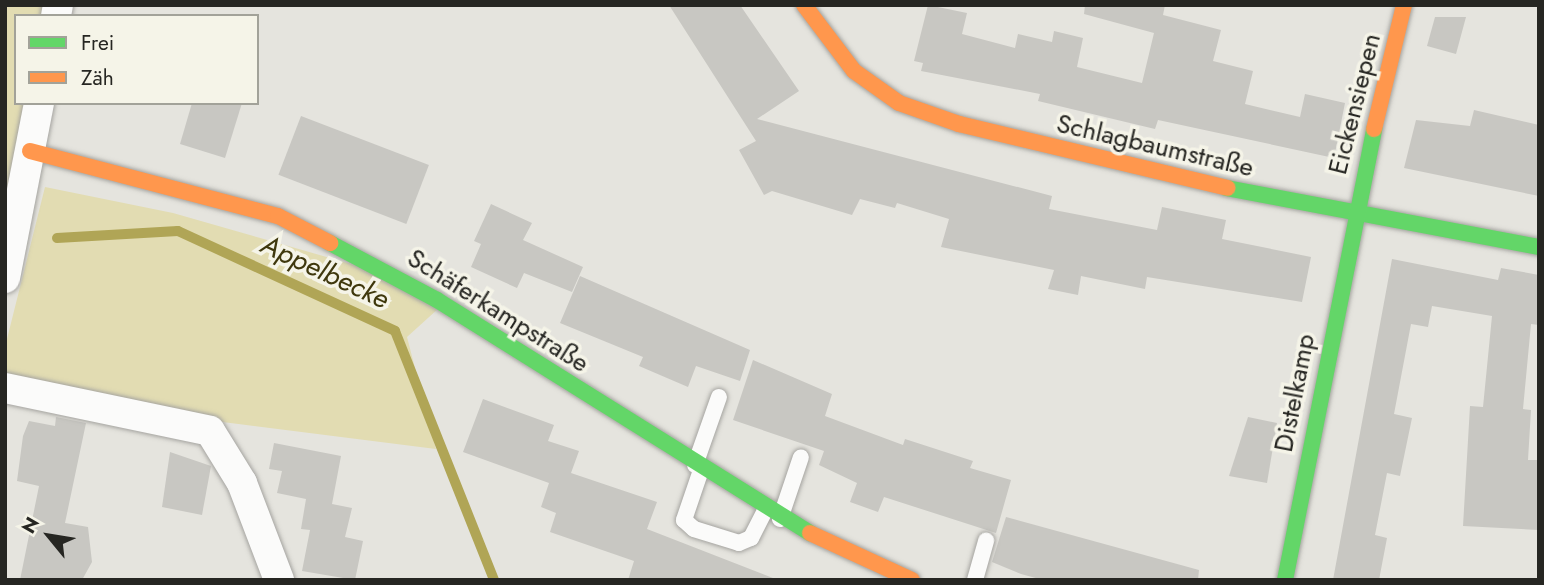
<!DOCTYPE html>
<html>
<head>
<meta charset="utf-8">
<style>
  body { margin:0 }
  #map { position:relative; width:1544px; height:585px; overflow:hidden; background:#e5e4de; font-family:Jost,sans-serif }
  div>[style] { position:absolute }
  .green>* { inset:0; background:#e2dcb2 }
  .stream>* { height:10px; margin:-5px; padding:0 5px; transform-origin:5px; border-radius:5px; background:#b0a556 }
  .building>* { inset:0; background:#c8c7c2; transform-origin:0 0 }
  .roads { filter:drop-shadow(0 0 2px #a5a4a0) drop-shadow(0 0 2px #a5a4a0) }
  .lane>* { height:16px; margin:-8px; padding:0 8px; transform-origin:8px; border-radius:8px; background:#fbfbfa }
  .street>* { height:30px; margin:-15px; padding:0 15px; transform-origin:15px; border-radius:15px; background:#fbfbfa }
  .fast>* { height:16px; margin:-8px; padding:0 8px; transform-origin:8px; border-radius:8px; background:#63d668 }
  .slow>* { height:16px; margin:-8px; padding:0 8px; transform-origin:8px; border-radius:8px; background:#ff974d }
  span { translate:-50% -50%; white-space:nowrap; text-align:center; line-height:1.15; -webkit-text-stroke:7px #f5f4e8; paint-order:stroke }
  .street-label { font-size:26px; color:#262622 }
  .water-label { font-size:28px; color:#3f380d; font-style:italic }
  .frame { position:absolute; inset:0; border:7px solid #262622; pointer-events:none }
  .legend { position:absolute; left:14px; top:14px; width:245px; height:91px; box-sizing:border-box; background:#f5f4e8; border:2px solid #a2a299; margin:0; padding:9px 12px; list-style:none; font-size:21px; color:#262622 }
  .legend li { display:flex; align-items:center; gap:14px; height:35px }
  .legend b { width:35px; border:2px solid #a2a299 }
  .north { position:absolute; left:14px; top:501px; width:70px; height:70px; -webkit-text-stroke:5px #f5f4e8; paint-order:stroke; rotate:300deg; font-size:19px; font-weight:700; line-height:28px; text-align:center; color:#262622 }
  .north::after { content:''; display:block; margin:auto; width:24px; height:32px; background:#262622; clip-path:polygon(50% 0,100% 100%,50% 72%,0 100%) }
</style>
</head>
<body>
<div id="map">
  <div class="green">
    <i style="clip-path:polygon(5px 5px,45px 5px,43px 16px,16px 16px,16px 103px,26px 103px,5px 216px)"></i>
    <i style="clip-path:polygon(45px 187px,173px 213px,379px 272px,439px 308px,407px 337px,436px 449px,199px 419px,5px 385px,5px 347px)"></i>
  </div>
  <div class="stream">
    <i style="left:57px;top:238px;width:121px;rotate:-3.3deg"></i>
    <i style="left:178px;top:231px;width:239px;rotate:24.7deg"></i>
    <i style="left:395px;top:331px;width:268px;rotate:68.3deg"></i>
  </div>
  <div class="building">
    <i style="clip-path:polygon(669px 5px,740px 5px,799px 91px,757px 119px,1052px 196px,1049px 209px,1157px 230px,1162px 207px,1226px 220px,1222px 239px,1311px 257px,1302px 302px,1147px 277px,1145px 289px,1081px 276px,1078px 295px,1048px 289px,1054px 270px,941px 247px,949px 219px,897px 203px,895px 208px,860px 199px,852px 215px,772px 191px,764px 195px,739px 150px,756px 141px)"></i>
    <i style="clip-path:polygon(928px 5px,967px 13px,962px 34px,1015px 48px,1018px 34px,1052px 42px,1054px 31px,1083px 38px,1077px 67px,1142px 83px,1154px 33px,1084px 14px,1085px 5px,1165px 5px,1163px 15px,1221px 30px,1213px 61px,1253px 71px,1245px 104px,1300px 117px,1305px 94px,1345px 103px,1334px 158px,1158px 120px,1155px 129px,1038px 101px,1040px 94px,921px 71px,923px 63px,914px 61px)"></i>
    <i style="clip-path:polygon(1435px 17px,1466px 17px,1456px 54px,1427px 46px)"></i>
    <i style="clip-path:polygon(192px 103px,242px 103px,225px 158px,180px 144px)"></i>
    <i style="clip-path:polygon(1474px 110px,1539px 125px,1539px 196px,1404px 168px,1416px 120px,1470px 126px)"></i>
    <i style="left:301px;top:116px;width:137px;height:63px;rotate:21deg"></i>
    <i style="clip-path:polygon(491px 204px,532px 223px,523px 240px,583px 267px,572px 292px,524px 273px,517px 288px,471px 267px,481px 244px,474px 241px)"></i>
    <i style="clip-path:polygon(1392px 259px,1498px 280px,1501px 268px,1539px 275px,1539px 325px,1531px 324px,1523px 409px,1531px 410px,1528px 460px,1539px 460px,1539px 530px,1463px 526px,1470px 406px,1483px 407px,1492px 316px,1432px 306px,1428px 327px,1411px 324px,1394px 414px,1412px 418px,1400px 476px,1387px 473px,1375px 535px,1387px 538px,1379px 580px,1333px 580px)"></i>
    <i style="clip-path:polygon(580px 276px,750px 350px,740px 381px,696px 366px,688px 387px,639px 366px,643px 357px,560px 323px)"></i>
    <i style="clip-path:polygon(753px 360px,832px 394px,825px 416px,903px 445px,905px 439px,973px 461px,970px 468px,1011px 480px,996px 533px,884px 497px,878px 512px,850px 502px,857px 483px,819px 465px,824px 451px,733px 420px)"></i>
    <i style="clip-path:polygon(483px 399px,554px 425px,548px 441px,579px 451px,571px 473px,657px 502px,647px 529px,778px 580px,628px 580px,634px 561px,550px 532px,556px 513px,541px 507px,549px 483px,463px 452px)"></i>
    <i style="clip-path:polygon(56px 417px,86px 423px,65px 523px,88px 527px,92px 562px,82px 580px,20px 580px,39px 486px,17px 481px,23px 436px,29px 421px,55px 426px)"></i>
    <i style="clip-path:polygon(1248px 417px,1277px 423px,1267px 483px,1229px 476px)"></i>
    <i style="clip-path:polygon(274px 443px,341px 456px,332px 504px,352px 508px,345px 537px,363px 541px,355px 580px,302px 571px,310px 530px,301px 529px,306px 499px,277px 493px,282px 471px,269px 469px)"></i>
    <i style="clip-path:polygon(170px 452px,211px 466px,202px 515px,162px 507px)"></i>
    <i style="clip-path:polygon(1006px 517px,1199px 570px,1198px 580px,1043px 580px,1021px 574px,992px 562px)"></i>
  </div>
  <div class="roads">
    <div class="lane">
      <i style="left:695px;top:465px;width:72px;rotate:-70.6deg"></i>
      <i style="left:701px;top:470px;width:53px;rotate:108.8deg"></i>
      <i style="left:684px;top:520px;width:13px;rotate:42deg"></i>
      <i style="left:694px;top:529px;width:47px;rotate:17.3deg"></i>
      <i style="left:739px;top:543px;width:13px;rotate:-23deg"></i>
      <i style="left:751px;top:538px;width:31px;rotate:-63deg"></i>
      <i style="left:780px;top:519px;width:65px;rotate:-71.3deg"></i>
      <i style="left:975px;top:580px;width:41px;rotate:-74.2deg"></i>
    </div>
    <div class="street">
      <i style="left:56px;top:16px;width:11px;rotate:-80deg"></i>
      <i style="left:5px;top:278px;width:178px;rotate:-79deg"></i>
      <i style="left:5px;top:388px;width:209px;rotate:11.8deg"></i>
      <i style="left:210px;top:431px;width:61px;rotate:58.4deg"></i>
      <i style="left:242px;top:483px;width:104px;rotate:69.1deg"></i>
    </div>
    <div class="fast">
      <i style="left:1227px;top:188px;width:318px;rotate:10.7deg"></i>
      <i style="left:330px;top:243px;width:121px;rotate:28deg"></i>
      <i style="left:437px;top:300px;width:440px;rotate:32deg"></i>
      <i style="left:1285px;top:580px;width:460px;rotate:-78.8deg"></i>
    </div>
    <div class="slow">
      <i style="left:804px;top:5px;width:83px;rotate:52.9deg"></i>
      <i style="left:854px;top:71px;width:55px;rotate:35.4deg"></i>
      <i style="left:899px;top:103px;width:64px;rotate:19.3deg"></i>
      <i style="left:959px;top:124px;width:276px;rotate:13.4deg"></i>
      <i style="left:1374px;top:129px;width:128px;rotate:-76.4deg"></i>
      <i style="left:30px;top:151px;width:256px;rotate:14.7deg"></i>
      <i style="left:278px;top:216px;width:59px;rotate:27.4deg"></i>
      <i style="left:810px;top:533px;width:112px;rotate:24.7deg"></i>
    </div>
  </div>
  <div class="street-label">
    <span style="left:1355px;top:104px;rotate:-76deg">Eickensiepen</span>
    <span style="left:1155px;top:146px;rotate:13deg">Schlagbaumstraße</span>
    <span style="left:498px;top:311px;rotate:32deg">Schäferkampstraße</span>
    <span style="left:1295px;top:393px;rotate:-79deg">Distelkamp</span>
  </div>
  <div class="water-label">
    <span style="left:325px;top:272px;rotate:25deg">Appelbecke</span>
  </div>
  <div class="frame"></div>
  <ul class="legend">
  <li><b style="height:9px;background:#63d668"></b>Frei</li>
  <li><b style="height:9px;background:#ff974d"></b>Zäh</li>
  </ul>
  <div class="north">N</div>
</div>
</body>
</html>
